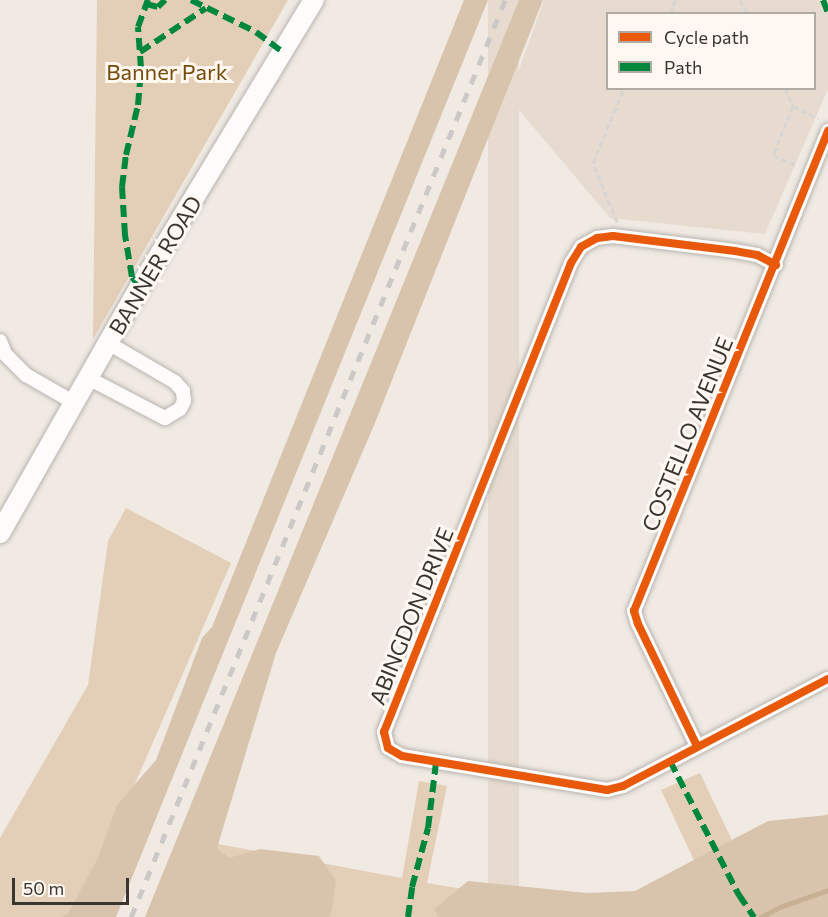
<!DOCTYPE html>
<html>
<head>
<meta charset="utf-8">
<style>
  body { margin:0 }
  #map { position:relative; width:828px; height:917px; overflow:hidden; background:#f0eae3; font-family:Commissioner,sans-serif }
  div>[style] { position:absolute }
  .built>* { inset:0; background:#e7dbcf; transform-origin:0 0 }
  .green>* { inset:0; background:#e3ceb7 }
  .forest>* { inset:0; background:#d8c4ad }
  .stream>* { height:4.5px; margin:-2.25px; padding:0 2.25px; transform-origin:2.25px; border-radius:2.25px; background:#c8b094 }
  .path>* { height:3px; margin-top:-1.5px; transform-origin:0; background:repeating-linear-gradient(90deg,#d6d5d3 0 6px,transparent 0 9px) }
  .roads { filter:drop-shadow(0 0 2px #b8b4af) drop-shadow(0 0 2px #b8b4af) }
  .street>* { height:14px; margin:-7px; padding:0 7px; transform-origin:7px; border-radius:7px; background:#fdfcfb }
  .secondary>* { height:20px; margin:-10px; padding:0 10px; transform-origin:10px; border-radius:10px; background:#fdfcfb }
  .rail>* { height:4.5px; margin-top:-2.25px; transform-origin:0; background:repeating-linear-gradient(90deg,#cbc9c8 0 10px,transparent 0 20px) }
  .quiet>* { height:6px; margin-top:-3px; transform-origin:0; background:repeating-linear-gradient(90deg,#00873e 0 12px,transparent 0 18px) }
  .cycleway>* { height:8px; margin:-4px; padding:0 4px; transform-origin:4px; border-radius:4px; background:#e8590c }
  span { translate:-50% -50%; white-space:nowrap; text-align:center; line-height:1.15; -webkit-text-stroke:6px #fff8f1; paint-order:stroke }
  .park-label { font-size:22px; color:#774b0b }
  .street-label { font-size:22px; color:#393530 }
  .legend { position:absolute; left:606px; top:12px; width:210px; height:78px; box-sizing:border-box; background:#fff8f1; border:2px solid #b0aaa4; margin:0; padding:8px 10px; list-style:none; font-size:18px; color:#393530 }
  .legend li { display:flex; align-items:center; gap:12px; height:30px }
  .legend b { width:30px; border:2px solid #b0aaa4 }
  .scale { position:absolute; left:12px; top:878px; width:117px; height:27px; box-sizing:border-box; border:3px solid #393530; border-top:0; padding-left:8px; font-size:18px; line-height:21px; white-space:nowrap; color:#393530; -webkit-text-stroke:4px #fff8f1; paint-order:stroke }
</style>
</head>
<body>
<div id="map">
  <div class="built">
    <i style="left:488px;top:0;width:31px;height:990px"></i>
    <i style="clip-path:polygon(evenodd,544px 0,828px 0,828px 89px,765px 234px,610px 218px,509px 98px,544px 0,608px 14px,814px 14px,814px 88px,608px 88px,608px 14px)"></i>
  </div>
  <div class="green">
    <i style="clip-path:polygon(97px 0,288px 0,93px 339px)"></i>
    <i style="clip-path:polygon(126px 508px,231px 563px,77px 917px,0 917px,0 838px,88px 685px,108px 541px)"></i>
    <i style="clip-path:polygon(700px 773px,739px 855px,828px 814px,828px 917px,170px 917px,202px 841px,402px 878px,419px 781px,447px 786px,427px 883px,620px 915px,701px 875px,661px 790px)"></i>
  </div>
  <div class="forest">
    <i style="clip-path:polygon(464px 0,488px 0,116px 917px,61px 917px,68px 913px,98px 858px,117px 805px,156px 760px,202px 638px,212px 627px)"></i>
    <i style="clip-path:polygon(519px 0,543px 0,375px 423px,276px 653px,217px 848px,229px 858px,260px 849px,319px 856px,336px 881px,331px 913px,328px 917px,145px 917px)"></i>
    <i style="clip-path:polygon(828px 815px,828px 917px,439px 917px,434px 909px,468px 881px,587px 893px,635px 891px,768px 821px)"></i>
  </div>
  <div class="stream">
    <i style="left:761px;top:917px;width:21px;rotate:-28deg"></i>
    <i style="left:780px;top:907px;width:51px;rotate:-19.5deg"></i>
  </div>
  <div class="path">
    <i style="left:740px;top:0;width:16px;rotate:60deg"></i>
    <i style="left:671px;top:14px;width:15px;rotate:-74deg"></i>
    <i style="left:785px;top:88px;width:20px;rotate:66deg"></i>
    <i style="left:793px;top:106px;width:53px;rotate:112.2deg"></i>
    <i style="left:773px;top:155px;width:27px;rotate:24deg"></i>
    <i style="left:793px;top:106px;width:28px;rotate:26deg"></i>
    <i style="left:617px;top:222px;width:64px;rotate:-112.1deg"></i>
    <i style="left:593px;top:163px;width:81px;rotate:-67.5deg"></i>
  </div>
  <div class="roads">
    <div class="street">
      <i style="left:776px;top:265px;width:21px;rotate:-152deg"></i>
      <i style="left:757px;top:255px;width:22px;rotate:-170deg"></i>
      <i style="left:735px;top:251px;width:123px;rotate:-173deg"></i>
      <i style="left:613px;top:236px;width:16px;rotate:173deg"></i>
      <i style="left:597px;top:238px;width:18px;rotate:151deg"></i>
      <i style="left:581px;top:247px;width:19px;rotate:122deg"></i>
      <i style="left:571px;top:263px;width:505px;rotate:111.74deg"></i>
      <i style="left:384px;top:732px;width:16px;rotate:76deg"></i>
      <i style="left:388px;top:748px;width:16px;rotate:30deg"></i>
      <i style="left:402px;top:756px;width:208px;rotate:9.4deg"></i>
      <i style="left:607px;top:790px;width:16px;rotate:-14deg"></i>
      <i style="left:623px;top:786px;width:231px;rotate:-27.6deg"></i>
      <i style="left:0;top:341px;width:14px;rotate:69deg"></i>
      <i style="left:5px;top:354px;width:30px;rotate:45deg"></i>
      <i style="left:26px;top:375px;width:54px;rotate:29.9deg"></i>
      <i style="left:88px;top:378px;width:87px;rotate:27.5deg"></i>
      <i style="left:165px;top:418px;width:17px;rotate:-31deg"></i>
      <i style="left:180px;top:409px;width:9px;rotate:-63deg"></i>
      <i style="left:184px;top:401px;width:10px;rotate:-96deg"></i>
      <i style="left:183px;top:391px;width:12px;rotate:-132deg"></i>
      <i style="left:175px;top:382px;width:78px;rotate:-149.8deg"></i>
      <i style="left:697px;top:746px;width:136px;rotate:-115.8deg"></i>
      <i style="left:638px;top:624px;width:14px;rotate:-107deg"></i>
      <i style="left:634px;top:611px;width:518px;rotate:-67.99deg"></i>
    </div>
    <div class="secondary">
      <i style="left:0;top:533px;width:283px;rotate:-60.4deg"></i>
      <i style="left:140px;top:287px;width:336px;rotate:-58.8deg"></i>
    </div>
  </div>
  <div class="rail">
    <i style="left:131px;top:917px;width:990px;rotate:-67.81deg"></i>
  </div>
  <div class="quiet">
    <i style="left:191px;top:0;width:72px;rotate:26.2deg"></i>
    <i style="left:256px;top:32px;width:34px;rotate:37deg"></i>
    <i style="left:823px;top:0;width:14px;rotate:69deg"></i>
    <i style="left:146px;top:4px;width:12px;rotate:14deg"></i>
    <i style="left:158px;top:7px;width:10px;rotate:-45deg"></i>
    <i style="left:140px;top:52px;width:79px;rotate:-33.7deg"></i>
    <i style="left:140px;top:287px;width:13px;rotate:-129deg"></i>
    <i style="left:132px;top:277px;width:43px;rotate:-99.5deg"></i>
    <i style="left:125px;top:235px;width:48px;rotate:-93.6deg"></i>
    <i style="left:122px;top:187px;width:32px;rotate:-83deg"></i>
    <i style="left:126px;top:155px;width:51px;rotate:-76.5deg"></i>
    <i style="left:138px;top:105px;width:37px;rotate:-85deg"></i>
    <i style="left:141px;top:68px;width:41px;rotate:-94.2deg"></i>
    <i style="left:138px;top:27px;width:29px;rotate:-70deg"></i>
    <i style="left:670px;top:761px;width:151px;rotate:62.8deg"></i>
    <i style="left:739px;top:895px;width:27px;rotate:56deg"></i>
    <i style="left:408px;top:917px;width:30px;rotate:-82deg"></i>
    <i style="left:412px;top:887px;width:61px;rotate:-74.8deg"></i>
    <i style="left:428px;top:828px;width:65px;rotate:-83deg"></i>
  </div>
  <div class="cycleway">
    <i style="left:776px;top:265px;width:21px;rotate:-152deg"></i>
    <i style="left:757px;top:255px;width:22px;rotate:-170deg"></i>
    <i style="left:735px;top:251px;width:123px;rotate:-173deg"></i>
    <i style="left:613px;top:236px;width:16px;rotate:173deg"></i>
    <i style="left:597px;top:238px;width:18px;rotate:151deg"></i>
    <i style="left:581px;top:247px;width:19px;rotate:122deg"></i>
    <i style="left:571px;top:263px;width:505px;rotate:111.74deg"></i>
    <i style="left:384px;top:732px;width:16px;rotate:76deg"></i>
    <i style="left:388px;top:748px;width:16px;rotate:30deg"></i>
    <i style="left:402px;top:756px;width:208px;rotate:9.4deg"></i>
    <i style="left:607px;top:790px;width:16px;rotate:-14deg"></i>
    <i style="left:623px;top:786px;width:231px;rotate:-27.6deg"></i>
    <i style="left:697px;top:746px;width:136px;rotate:-115.8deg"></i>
    <i style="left:638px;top:624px;width:14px;rotate:-107deg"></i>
    <i style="left:634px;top:611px;width:518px;rotate:-67.99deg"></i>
  </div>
  <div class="park-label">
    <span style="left:167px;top:72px">Banner Park</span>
  </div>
  <div class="street-label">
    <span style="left:155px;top:265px;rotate:-59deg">BANNER ROAD</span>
    <span style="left:687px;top:434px;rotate:-68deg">COSTELLO AVENUE</span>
    <span style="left:411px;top:616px;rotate:-68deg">ABINGDON DRIVE</span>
  </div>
  <ul class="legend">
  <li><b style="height:8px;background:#e8590c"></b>Cycle path</li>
  <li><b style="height:8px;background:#00873e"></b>Path</li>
  </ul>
  <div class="scale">50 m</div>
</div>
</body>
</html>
